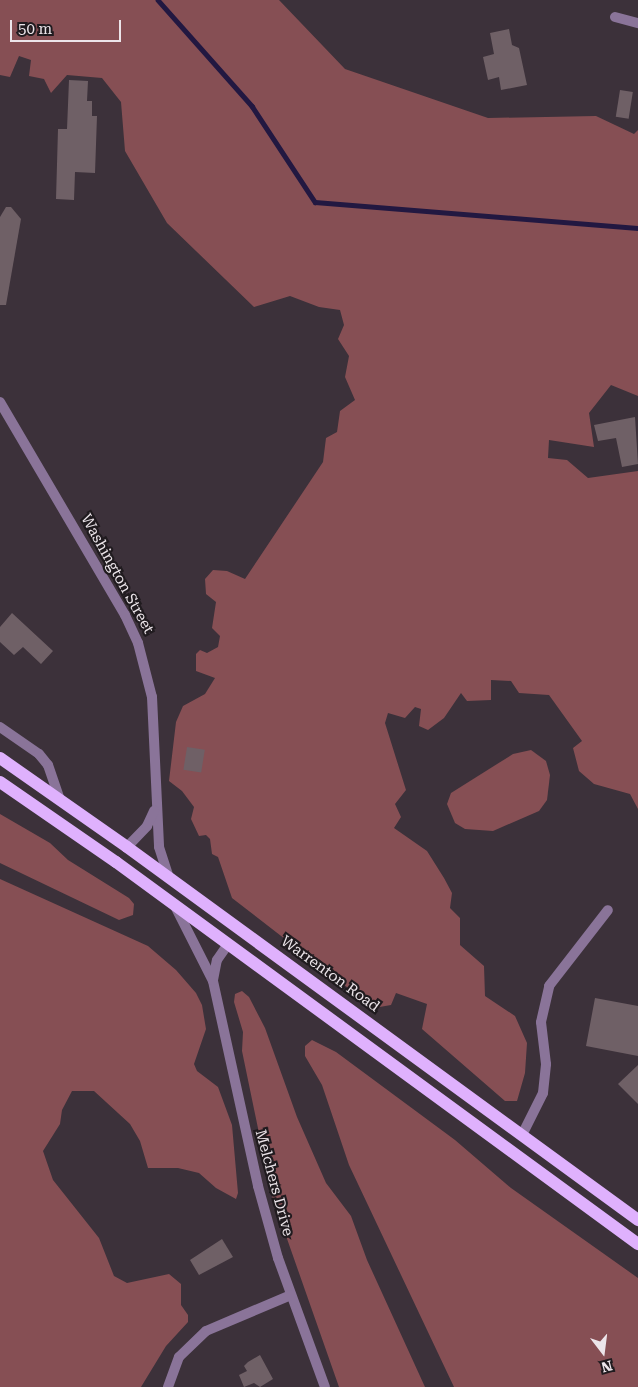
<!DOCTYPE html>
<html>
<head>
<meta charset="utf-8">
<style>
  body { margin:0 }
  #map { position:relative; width:638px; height:1387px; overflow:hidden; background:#3c313a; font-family:"Roboto Serif",serif }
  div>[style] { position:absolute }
  .forest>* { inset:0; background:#864f54 }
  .stream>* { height:4.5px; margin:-2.25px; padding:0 2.25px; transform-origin:2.25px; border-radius:2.25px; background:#221841 }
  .building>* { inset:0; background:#6f6066; transform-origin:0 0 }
  .minor>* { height:10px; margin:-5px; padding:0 5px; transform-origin:5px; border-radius:5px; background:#8a7499 }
  .tertiary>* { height:10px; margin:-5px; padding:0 5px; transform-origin:5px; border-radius:5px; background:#8a7499 }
  .primary>* { height:12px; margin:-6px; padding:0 6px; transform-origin:6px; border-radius:6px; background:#dfb1fd }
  span { translate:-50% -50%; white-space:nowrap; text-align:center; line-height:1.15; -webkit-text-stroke:4.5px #201b1f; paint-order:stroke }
  .street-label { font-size:15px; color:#ece5ea }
  .north { position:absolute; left:578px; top:1327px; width:50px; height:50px; -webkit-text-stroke:4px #201b1f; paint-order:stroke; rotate:165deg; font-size:14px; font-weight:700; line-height:20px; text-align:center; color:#ece5ea }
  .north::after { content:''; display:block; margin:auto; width:18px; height:22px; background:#ece5ea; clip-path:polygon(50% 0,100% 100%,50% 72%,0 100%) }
  .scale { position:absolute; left:10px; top:20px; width:111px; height:22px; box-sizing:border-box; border:2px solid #ece5ea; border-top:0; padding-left:6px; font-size:15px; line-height:18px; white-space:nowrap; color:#ece5ea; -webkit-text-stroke:4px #201b1f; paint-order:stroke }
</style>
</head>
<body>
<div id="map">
  <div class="forest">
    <i style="clip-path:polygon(0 0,279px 0,345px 69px,488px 118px,596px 116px,634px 134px,638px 130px,638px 396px,611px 385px,589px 413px,594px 447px,549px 440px,548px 458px,567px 460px,588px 478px,638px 471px,638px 809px,630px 794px,594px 784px,579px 771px,573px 748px,582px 741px,549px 695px,519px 693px,511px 681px,491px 680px,491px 700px,467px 701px,461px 693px,444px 718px,428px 730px,419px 726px,421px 709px,415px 707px,405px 718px,388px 713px,385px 723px,406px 790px,395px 804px,401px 817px,394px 828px,427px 851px,444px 878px,452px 893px,450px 908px,460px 918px,460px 945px,484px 966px,485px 996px,515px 1016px,527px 1043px,525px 1073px,517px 1101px,505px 1101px,422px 1029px,427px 1004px,396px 993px,391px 1005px,374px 1008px,232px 898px,218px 857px,212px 854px,210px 839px,206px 835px,199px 836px,191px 819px,194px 807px,182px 791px,169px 781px,176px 722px,183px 706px,205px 694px,215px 678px,196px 671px,196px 654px,200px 650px,207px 653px,218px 647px,220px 636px,212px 628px,216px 602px,206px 594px,205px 579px,213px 570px,227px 571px,245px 579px,323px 462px,326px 438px,337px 432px,340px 411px,355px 400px,345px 377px,349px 356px,338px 339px,344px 325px,340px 310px,319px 307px,290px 296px,254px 307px,167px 223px,125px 151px,121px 102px,102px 78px,67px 75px,51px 93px,44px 79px,29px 76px,31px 60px,19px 56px,10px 77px,0 75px)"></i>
    <i style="clip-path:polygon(531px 750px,546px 761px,550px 775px,547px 800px,539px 811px,493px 831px,465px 829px,455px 823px,447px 804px,451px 793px,513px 754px)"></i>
    <i style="clip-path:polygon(0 814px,50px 843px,68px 860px,129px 898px,134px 904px,133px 915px,119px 920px,0 863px)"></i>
    <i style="clip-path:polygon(0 879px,148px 946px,176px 970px,196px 993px,202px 1005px,206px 1029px,194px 1064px,197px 1071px,218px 1087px,232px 1125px,238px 1193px,236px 1199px,216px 1188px,199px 1173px,178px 1168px,148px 1168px,140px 1141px,130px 1124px,94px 1091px,72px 1091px,62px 1110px,60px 1124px,43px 1151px,53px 1180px,99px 1238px,114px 1276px,127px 1283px,169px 1274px,181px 1284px,181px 1305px,188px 1315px,188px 1322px,166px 1346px,141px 1387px,0 1387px)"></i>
    <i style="clip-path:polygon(242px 991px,249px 997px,265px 1028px,297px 1117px,326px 1183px,351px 1216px,367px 1260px,425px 1387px,339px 1387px,272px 1196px,242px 1051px,243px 1032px,234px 1002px,235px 994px)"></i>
    <i style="clip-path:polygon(312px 1040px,336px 1052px,455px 1140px,511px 1188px,638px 1278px,638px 1387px,454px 1387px,349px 1165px,322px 1085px,305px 1056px,305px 1046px)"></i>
  </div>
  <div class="stream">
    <i style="left:158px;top:0;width:142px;rotate:48.4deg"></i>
    <i style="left:252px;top:106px;width:115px;rotate:56.7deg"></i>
    <i style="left:315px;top:202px;width:324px;rotate:4.6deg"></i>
  </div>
  <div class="building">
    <i style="clip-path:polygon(509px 29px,512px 45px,519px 48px,527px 85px,501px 90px,499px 77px,488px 80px,483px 57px,494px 54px,490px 33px)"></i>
    <i style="clip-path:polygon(69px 80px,88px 81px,87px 101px,92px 101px,92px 116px,97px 116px,95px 173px,75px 172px,74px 200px,56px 199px,58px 129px,67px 129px)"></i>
    <i style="left:620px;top:90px;width:13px;height:27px;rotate:9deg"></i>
    <i style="clip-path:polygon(6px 207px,11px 207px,21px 219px,6px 305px,0 305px,0 217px)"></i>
    <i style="clip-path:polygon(635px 417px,638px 464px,622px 467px,616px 438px,598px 441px,594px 425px)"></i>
    <i style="clip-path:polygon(12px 613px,53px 651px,41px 664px,23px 647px,14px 655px,0 642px,0 627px)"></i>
    <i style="left:187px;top:747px;width:18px;height:23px;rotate:9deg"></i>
    <i style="clip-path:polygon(595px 998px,638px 1006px,638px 1056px,586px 1046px)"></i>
    <i style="clip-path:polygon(638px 1065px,638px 1104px,618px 1084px)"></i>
    <i style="clip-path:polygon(222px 1239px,233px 1257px,199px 1275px,190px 1260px)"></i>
    <i style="clip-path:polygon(260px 1355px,273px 1379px,260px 1387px,254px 1383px,244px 1387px,239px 1375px,247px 1371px,244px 1366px,248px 1362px)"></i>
  </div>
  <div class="minor">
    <i style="left:615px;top:17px;width:24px;rotate:15deg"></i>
    <i style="left:0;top:727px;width:47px;rotate:34.7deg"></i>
    <i style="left:39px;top:754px;width:14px;rotate:51deg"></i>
    <i style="left:48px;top:765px;width:36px;rotate:71deg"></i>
    <i style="left:175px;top:906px;width:84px;rotate:63.1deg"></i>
    <i style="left:213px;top:981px;width:210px;rotate:77.6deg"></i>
    <i style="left:258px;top:1186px;width:75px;rotate:74.5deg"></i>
    <i style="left:278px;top:1258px;width:137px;rotate:70deg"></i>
    <i style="left:213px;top:980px;width:20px;rotate:-79deg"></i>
    <i style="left:217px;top:960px;width:19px;rotate:-55deg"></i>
    <i style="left:522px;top:1135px;width:47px;rotate:-63.4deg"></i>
    <i style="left:543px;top:1093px;width:29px;rotate:-84deg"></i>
    <i style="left:546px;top:1064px;width:42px;rotate:-96.8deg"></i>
    <i style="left:541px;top:1022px;width:37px;rotate:-77deg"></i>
    <i style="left:549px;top:986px;width:96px;rotate:-52.2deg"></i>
    <i style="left:168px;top:1387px;width:32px;rotate:-70deg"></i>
    <i style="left:179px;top:1357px;width:37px;rotate:-44deg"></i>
    <i style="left:206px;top:1331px;width:92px;rotate:-23deg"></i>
  </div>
  <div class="tertiary">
    <i style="left:0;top:402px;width:247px;rotate:59.6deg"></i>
    <i style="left:125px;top:615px;width:31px;rotate:65deg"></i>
    <i style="left:138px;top:643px;width:56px;rotate:75.5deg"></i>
    <i style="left:152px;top:697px;width:150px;rotate:87.3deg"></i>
    <i style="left:159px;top:847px;width:32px;rotate:72deg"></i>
    <i style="left:127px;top:847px;width:29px;rotate:-46deg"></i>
    <i style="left:147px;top:826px;width:17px;rotate:-65deg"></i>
  </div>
  <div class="primary">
    <i style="left:0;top:758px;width:155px;rotate:35deg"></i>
    <i style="left:127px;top:847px;width:633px;rotate:36.13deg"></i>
    <i style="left:0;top:782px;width:141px;rotate:34.6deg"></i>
    <i style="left:116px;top:862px;width:647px;rotate:36.2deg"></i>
  </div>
  <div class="street-label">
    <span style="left:117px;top:574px;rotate:61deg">Washington Street</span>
    <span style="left:330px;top:974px;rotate:36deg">Warrenton Road</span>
    <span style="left:274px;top:1183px;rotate:75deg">Melchers Drive</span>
  </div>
  <div class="north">N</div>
  <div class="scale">50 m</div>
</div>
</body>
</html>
